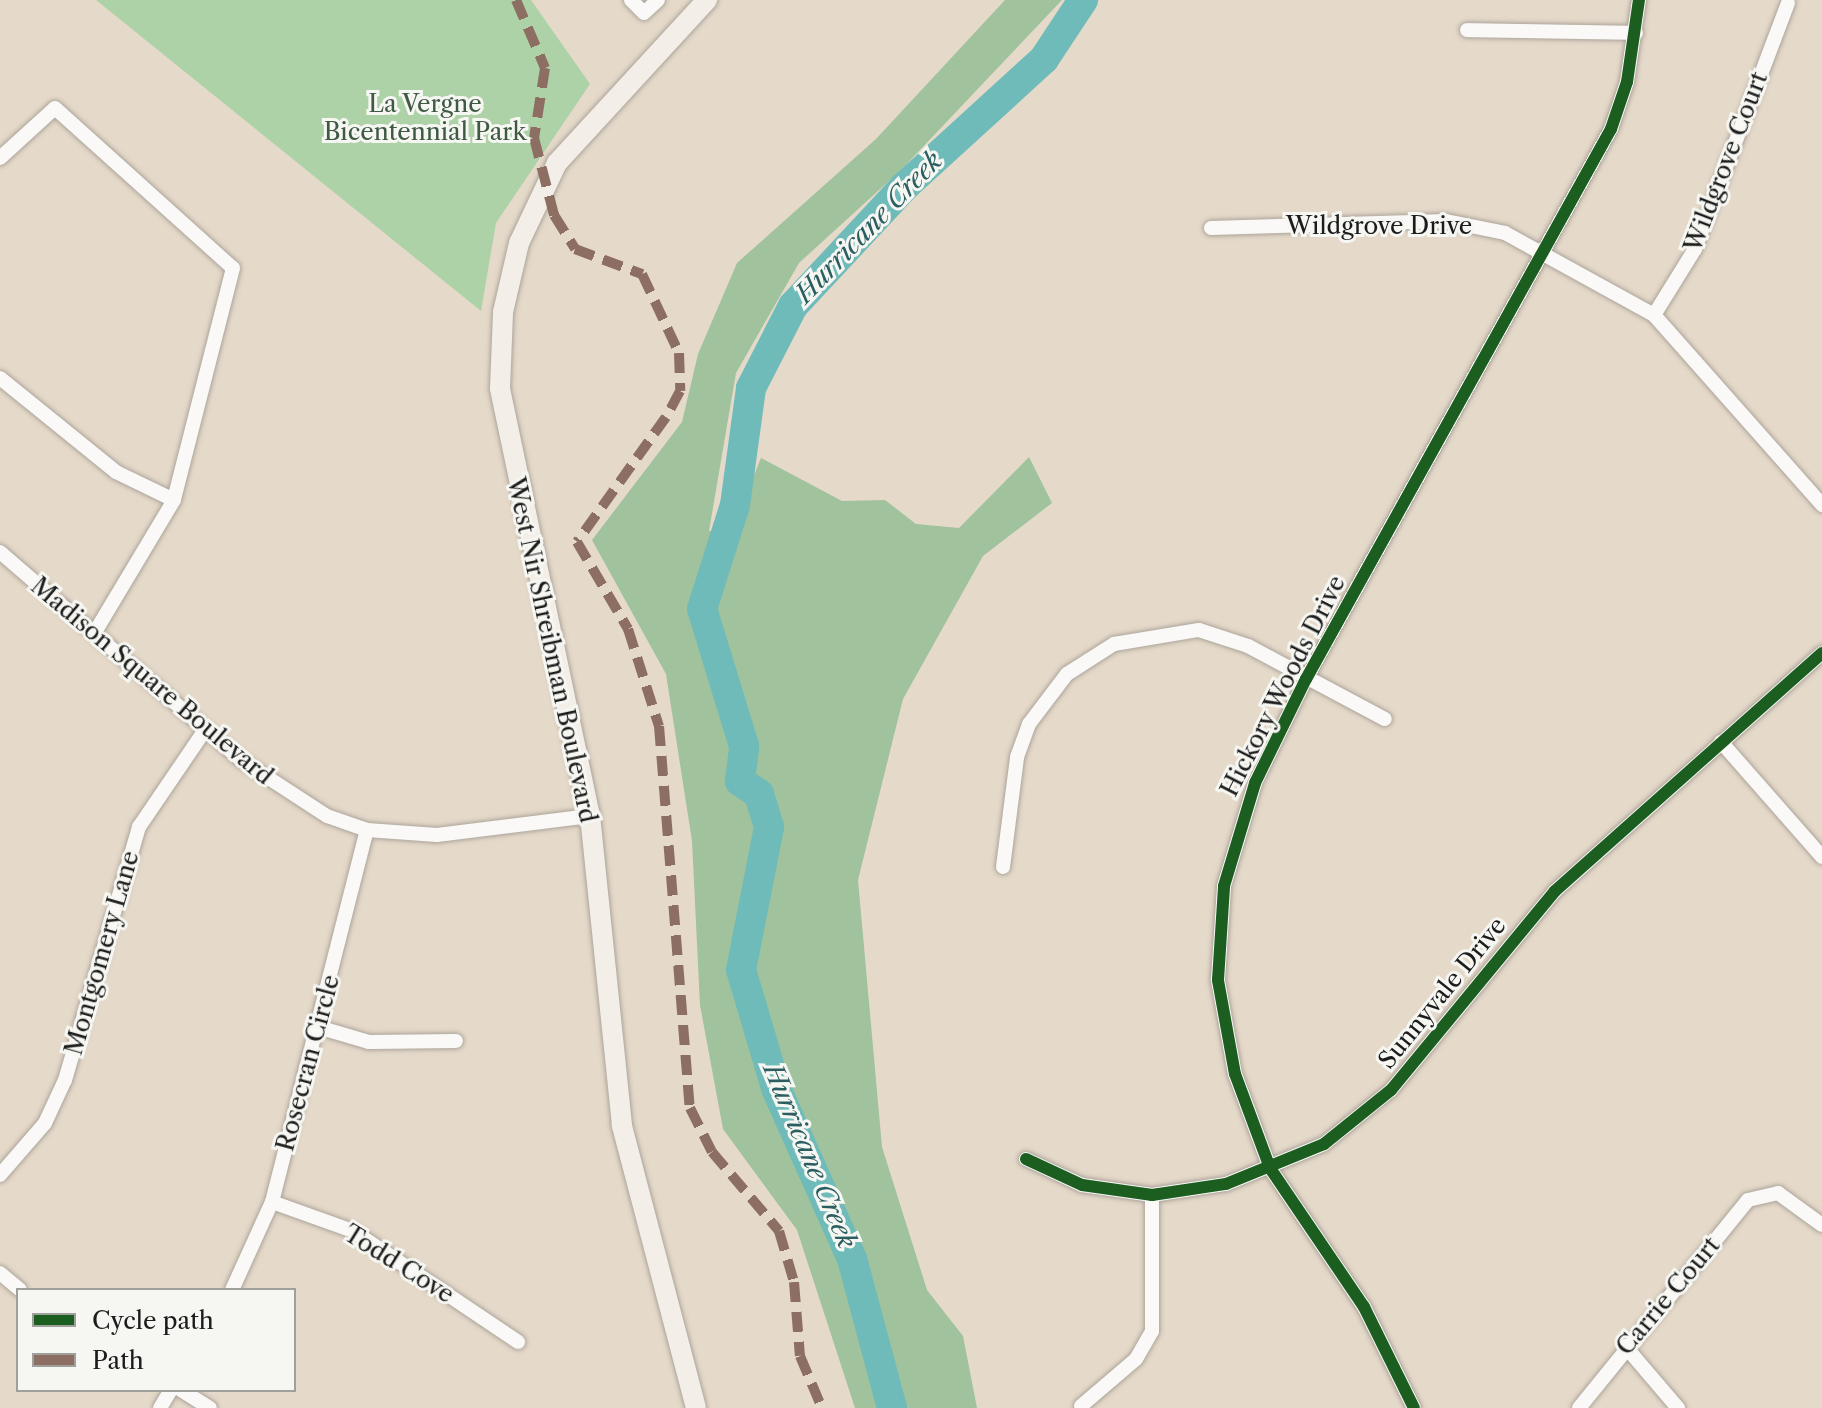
<!DOCTYPE html>
<html>
<head>
<meta charset="utf-8">
<style>
  body { margin:0 }
  #map { position:relative; width:1822px; height:1408px; overflow:hidden; background:#e5d9c9; font-family:"Libre Caslon Text",serif }
  div>[style] { position:absolute }
  .green>* { inset:0; background:#aed2a7 }
  .forest>* { inset:0; background:#a0c29c }
  .river>* { height:30px; margin:-15px; padding:0 15px; transform-origin:15px; border-radius:15px; background:#6fbbba }
  .roads { filter:drop-shadow(0 0 2px #aca59b) drop-shadow(0 0 2px #aca59b) }
  .minor>* { height:14px; margin:-7px; padding:0 7px; transform-origin:7px; border-radius:7px; background:#fbf9f7 }
  .secondary>* { height:20px; margin:-10px; padding:0 10px; transform-origin:10px; border-radius:10px; background:#f3efe8 }
  .quiet>* { height:10px; margin-top:-5px; transform-origin:0; background:repeating-linear-gradient(90deg,#8d6e63 0 20px,transparent 0 30px) }
  .cycleway>* { height:12px; margin:-6px; padding:0 6px; transform-origin:6px; border-radius:6px; background:#1b5e20 }
  span { translate:-50% -50%; white-space:nowrap; text-align:center; line-height:1.15; -webkit-text-stroke:6px #f6f6f2; paint-order:stroke }
  .park-label { font-size:24px; color:#3f5a43 }
  .street-label { font-size:24px; color:#1c1c1c }
  .water-label { font-size:26px; color:#2a5e60; font-style:italic }
  .legend { position:absolute; left:16px; top:1288px; width:280px; height:104px; box-sizing:border-box; background:#f6f6f2; border:2px solid #9f9f9c; margin:0; padding:10px 14px; list-style:none; font-size:24px; color:#1c1c1c }
  .legend li { display:flex; align-items:center; gap:16px; height:40px }
  .legend b { width:40px; border:2px solid #9f9f9c }
</style>
</head>
<body>
<div id="map">
  <div class="green">
    <i style="clip-path:polygon(96px 0,531px 0,590px 84px,496px 223px,481px 311px)"></i>
  </div>
  <div class="forest">
    <i style="clip-path:polygon(1005px 0,1062px 0,901px 170px,799px 263px,736px 373px,709px 531px,732px 530px,761px 458px,842px 501px,885px 500px,916px 524px,959px 528px,1029px 457px,1052px 503px,983px 556px,903px 699px,858px 880px,882px 1147px,927px 1290px,963px 1336px,977px 1408px,855px 1408px,797px 1230px,723px 1129px,700px 1005px,692px 841px,666px 674px,592px 540px,682px 422px,698px 354px,737px 263px,876px 139px)"></i>
  </div>
  <div class="river">
    <i style="left:892px;top:1408px;width:154px;rotate:-105deg"></i>
    <i style="left:852px;top:1259px;width:187px;rotate:-114deg"></i>
    <i style="left:776px;top:1088px;width:123px;rotate:-106.5deg"></i>
    <i style="left:741px;top:970px;width:146px;rotate:-78.9deg"></i>
    <i style="left:769px;top:827px;width:34px;rotate:-107deg"></i>
    <i style="left:759px;top:794px;width:23px;rotate:-146deg"></i>
    <i style="left:740px;top:781px;width:35px;rotate:-83deg"></i>
    <i style="left:744px;top:746px;width:143px;rotate:-107deg"></i>
    <i style="left:702px;top:609px;width:109px;rotate:-72.4deg"></i>
    <i style="left:735px;top:505px;width:118px;rotate:-82.2deg"></i>
    <i style="left:751px;top:388px;width:92px;rotate:-62.9deg"></i>
    <i style="left:793px;top:306px;width:164px;rotate:-47deg"></i>
    <i style="left:905px;top:186px;width:188px;rotate:-42.4deg"></i>
    <i style="left:1044px;top:59px;width:71px;rotate:-56.5deg"></i>
  </div>
  <div class="roads">
    <div class="minor">
      <i style="left:631px;top:0;width:18px;rotate:45deg"></i>
      <i style="left:644px;top:13px;width:19px;rotate:-43deg"></i>
      <i style="left:1467px;top:30px;width:169px;rotate:1deg"></i>
      <i style="left:0;top:158px;width:74px;rotate:-42.3deg"></i>
      <i style="left:55px;top:108px;width:239px;rotate:42deg"></i>
      <i style="left:233px;top:268px;width:239px;rotate:104.3deg"></i>
      <i style="left:174px;top:500px;width:154px;rotate:120.9deg"></i>
      <i style="left:1211px;top:228px;width:235px;rotate:-1.7deg"></i>
      <i style="left:1446px;top:221px;width:60px;rotate:11.5deg"></i>
      <i style="left:1505px;top:233px;width:170px;rotate:28.8deg"></i>
      <i style="left:1654px;top:315px;width:254px;rotate:48.5deg"></i>
      <i style="left:1654px;top:315px;width:78px;rotate:-58.2deg"></i>
      <i style="left:1695px;top:249px;width:263px;rotate:-69.3deg"></i>
      <i style="left:0;top:378px;width:149px;rotate:39deg"></i>
      <i style="left:116px;top:472px;width:64px;rotate:25.8deg"></i>
      <i style="left:0;top:552px;width:318px;rotate:40.8deg"></i>
      <i style="left:241px;top:760px;width:103px;rotate:33.1deg"></i>
      <i style="left:327px;top:816px;width:42px;rotate:19.3deg"></i>
      <i style="left:367px;top:830px;width:70px;rotate:4.1deg"></i>
      <i style="left:437px;top:835px;width:154px;rotate:-7.1deg"></i>
      <i style="left:1721px;top:742px;width:153px;rotate:48.7deg"></i>
      <i style="left:1003px;top:867px;width:111px;rotate:-82.7deg"></i>
      <i style="left:1017px;top:757px;width:35px;rotate:-70deg"></i>
      <i style="left:1029px;top:724px;width:63px;rotate:-52.8deg"></i>
      <i style="left:1067px;top:674px;width:56px;rotate:-32.6deg"></i>
      <i style="left:1114px;top:644px;width:86px;rotate:-9.4deg"></i>
      <i style="left:1199px;top:630px;width:52px;rotate:18.1deg"></i>
      <i style="left:1248px;top:646px;width:155px;rotate:28.1deg"></i>
      <i style="left:318px;top:1027px;width:53px;rotate:16.4deg"></i>
      <i style="left:369px;top:1042px;width:87px;rotate:-0.7deg"></i>
      <i style="left:1026px;top:1159px;width:62px;rotate:24.9deg"></i>
      <i style="left:1082px;top:1185px;width:71px;rotate:8.1deg"></i>
      <i style="left:1152px;top:1195px;width:75px;rotate:-8.5deg"></i>
      <i style="left:1226px;top:1184px;width:106px;rotate:-22.2deg"></i>
      <i style="left:1324px;top:1144px;width:86px;rotate:-38.9deg"></i>
      <i style="left:1391px;top:1090px;width:258px;rotate:-50.5deg"></i>
      <i style="left:1555px;top:891px;width:358px;rotate:-41.7deg"></i>
      <i style="left:0;top:1175px;width:69px;rotate:-49.1deg"></i>
      <i style="left:45px;top:1123px;width:47px;rotate:-65.1deg"></i>
      <i style="left:65px;top:1080px;width:264px;rotate:-73.7deg"></i>
      <i style="left:139px;top:827px;width:117px;rotate:-55.8deg"></i>
      <i style="left:272px;top:1202px;width:86px;rotate:19.7deg"></i>
      <i style="left:353px;top:1231px;width:199px;rotate:33.9deg"></i>
      <i style="left:0;top:1273px;width:26px;rotate:40deg"></i>
      <i style="left:232px;top:1290px;width:97px;rotate:-65.6deg"></i>
      <i style="left:272px;top:1202px;width:384px;rotate:-75.7deg"></i>
      <i style="left:1625px;top:1346px;width:82px;rotate:49.5deg"></i>
      <i style="left:181px;top:1390px;width:34px;rotate:32deg"></i>
      <i style="left:1081px;top:1406px;width:72px;rotate:-40.5deg"></i>
      <i style="left:1136px;top:1359px;width:32px;rotate:-60deg"></i>
      <i style="left:1152px;top:1331px;width:136px;rotate:-90deg"></i>
      <i style="left:160px;top:1408px;width:21px;rotate:-59deg"></i>
      <i style="left:1414px;top:1408px;width:113px;rotate:-116.3deg"></i>
      <i style="left:1364px;top:1307px;width:168px;rotate:-124.1deg"></i>
      <i style="left:1270px;top:1168px;width:100px;rotate:-110.4deg"></i>
      <i style="left:1235px;top:1074px;width:96px;rotate:-100.3deg"></i>
      <i style="left:1218px;top:980px;width:94px;rotate:-86.3deg"></i>
      <i style="left:1224px;top:886px;width:108px;rotate:-73.2deg"></i>
      <i style="left:1255px;top:783px;width:116px;rotate:-63.9deg"></i>
      <i style="left:1306px;top:679px;width:629px;rotate:-60.99deg"></i>
      <i style="left:1611px;top:129px;width:50px;rotate:-71.2deg"></i>
      <i style="left:1627px;top:82px;width:83px;rotate:-81.7deg"></i>
      <i style="left:1579px;top:1408px;width:268px;rotate:-50.9deg"></i>
      <i style="left:1748px;top:1200px;width:31px;rotate:-13deg"></i>
      <i style="left:1778px;top:1193px;width:54px;rotate:36deg"></i>
    </div>
    <div class="secondary">
      <i style="left:696px;top:1408px;width:293px;rotate:-104.7deg"></i>
      <i style="left:622px;top:1125px;width:311px;rotate:-95.9deg"></i>
      <i style="left:590px;top:816px;width:437px;rotate:-101.9deg"></i>
      <i style="left:500px;top:388px;width:76px;rotate:-87.7deg"></i>
      <i style="left:503px;top:312px;width:71px;rotate:-76.9deg"></i>
      <i style="left:519px;top:243px;width:89px;rotate:-64.6deg"></i>
      <i style="left:557px;top:163px;width:222px;rotate:-47.4deg"></i>
    </div>
  </div>
  <div class="quiet">
    <i style="left:516px;top:0;width:74px;rotate:66.9deg"></i>
    <i style="left:545px;top:68px;width:71px;rotate:98.9deg"></i>
    <i style="left:534px;top:138px;width:80px;rotate:75.4deg"></i>
    <i style="left:554px;top:215px;width:40px;rotate:58deg"></i>
    <i style="left:575px;top:249px;width:72px;rotate:20.5deg"></i>
    <i style="left:642px;top:274px;width:87px;rotate:64.9deg"></i>
    <i style="left:679px;top:353px;width:38px;rotate:88deg"></i>
    <i style="left:680px;top:391px;width:30px;rotate:118deg"></i>
    <i style="left:666px;top:417px;width:153px;rotate:125.5deg"></i>
    <i style="left:577px;top:542px;width:101px;rotate:59.6deg"></i>
    <i style="left:628px;top:629px;width:102px;rotate:72.3deg"></i>
    <i style="left:659px;top:726px;width:383px;rotate:85.4deg"></i>
    <i style="left:690px;top:1108px;width:49px;rotate:63.4deg"></i>
    <i style="left:712px;top:1152px;width:104px;rotate:49.7deg"></i>
    <i style="left:779px;top:1231px;width:53px;rotate:73.6deg"></i>
    <i style="left:794px;top:1282px;width:74px;rotate:85.4deg"></i>
    <i style="left:800px;top:1356px;width:56px;rotate:67.1deg"></i>
  </div>
  <div class="cycleway">
    <i style="left:1026px;top:1159px;width:62px;rotate:24.9deg"></i>
    <i style="left:1082px;top:1185px;width:71px;rotate:8.1deg"></i>
    <i style="left:1152px;top:1195px;width:75px;rotate:-8.5deg"></i>
    <i style="left:1226px;top:1184px;width:106px;rotate:-22.2deg"></i>
    <i style="left:1324px;top:1144px;width:86px;rotate:-38.9deg"></i>
    <i style="left:1391px;top:1090px;width:258px;rotate:-50.5deg"></i>
    <i style="left:1555px;top:891px;width:358px;rotate:-41.7deg"></i>
    <i style="left:1414px;top:1408px;width:113px;rotate:-116.3deg"></i>
    <i style="left:1364px;top:1307px;width:168px;rotate:-124.1deg"></i>
    <i style="left:1270px;top:1168px;width:100px;rotate:-110.4deg"></i>
    <i style="left:1235px;top:1074px;width:96px;rotate:-100.3deg"></i>
    <i style="left:1218px;top:980px;width:94px;rotate:-86.3deg"></i>
    <i style="left:1224px;top:886px;width:108px;rotate:-73.2deg"></i>
    <i style="left:1255px;top:783px;width:116px;rotate:-63.9deg"></i>
    <i style="left:1306px;top:679px;width:629px;rotate:-60.99deg"></i>
    <i style="left:1611px;top:129px;width:50px;rotate:-71.2deg"></i>
    <i style="left:1627px;top:82px;width:83px;rotate:-81.7deg"></i>
  </div>
  <div class="park-label">
    <span style="left:425px;top:118px">La Vergne<br>Bicentennial Park</span>
  </div>
  <div class="street-label">
    <span style="left:1726px;top:162px;rotate:-69deg">Wildgrove Court</span>
    <span style="left:1379px;top:226px">Wildgrove Drive</span>
    <span style="left:552px;top:650px;rotate:78deg">West Nir Shreibman Boulevard</span>
    <span style="left:152px;top:681px;rotate:40deg">Madison Square Boulevard</span>
    <span style="left:1283px;top:686px;rotate:-63deg">Hickory Woods Drive</span>
    <span style="left:102px;top:953px;rotate:-74deg">Montgomery Lane</span>
    <span style="left:1442px;top:993px;rotate:-51deg">Sunnyvale Drive</span>
    <span style="left:308px;top:1063px;rotate:-75deg">Rosecran Circle</span>
    <span style="left:399px;top:1264px;rotate:32deg">Todd Cove</span>
    <span style="left:1668px;top:1296px;rotate:-50deg">Carrie Court</span>
  </div>
  <div class="water-label">
    <span style="left:869px;top:228px;rotate:-46deg">Hurricane Creek</span>
    <span style="left:809px;top:1156px;rotate:67deg">Hurricane Creek</span>
  </div>
  <ul class="legend">
  <li><b style="height:10px;background:#1b5e20"></b>Cycle path</li>
  <li><b style="height:10px;background:#8d6e63"></b>Path</li>
  </ul>
</div>
</body>
</html>
